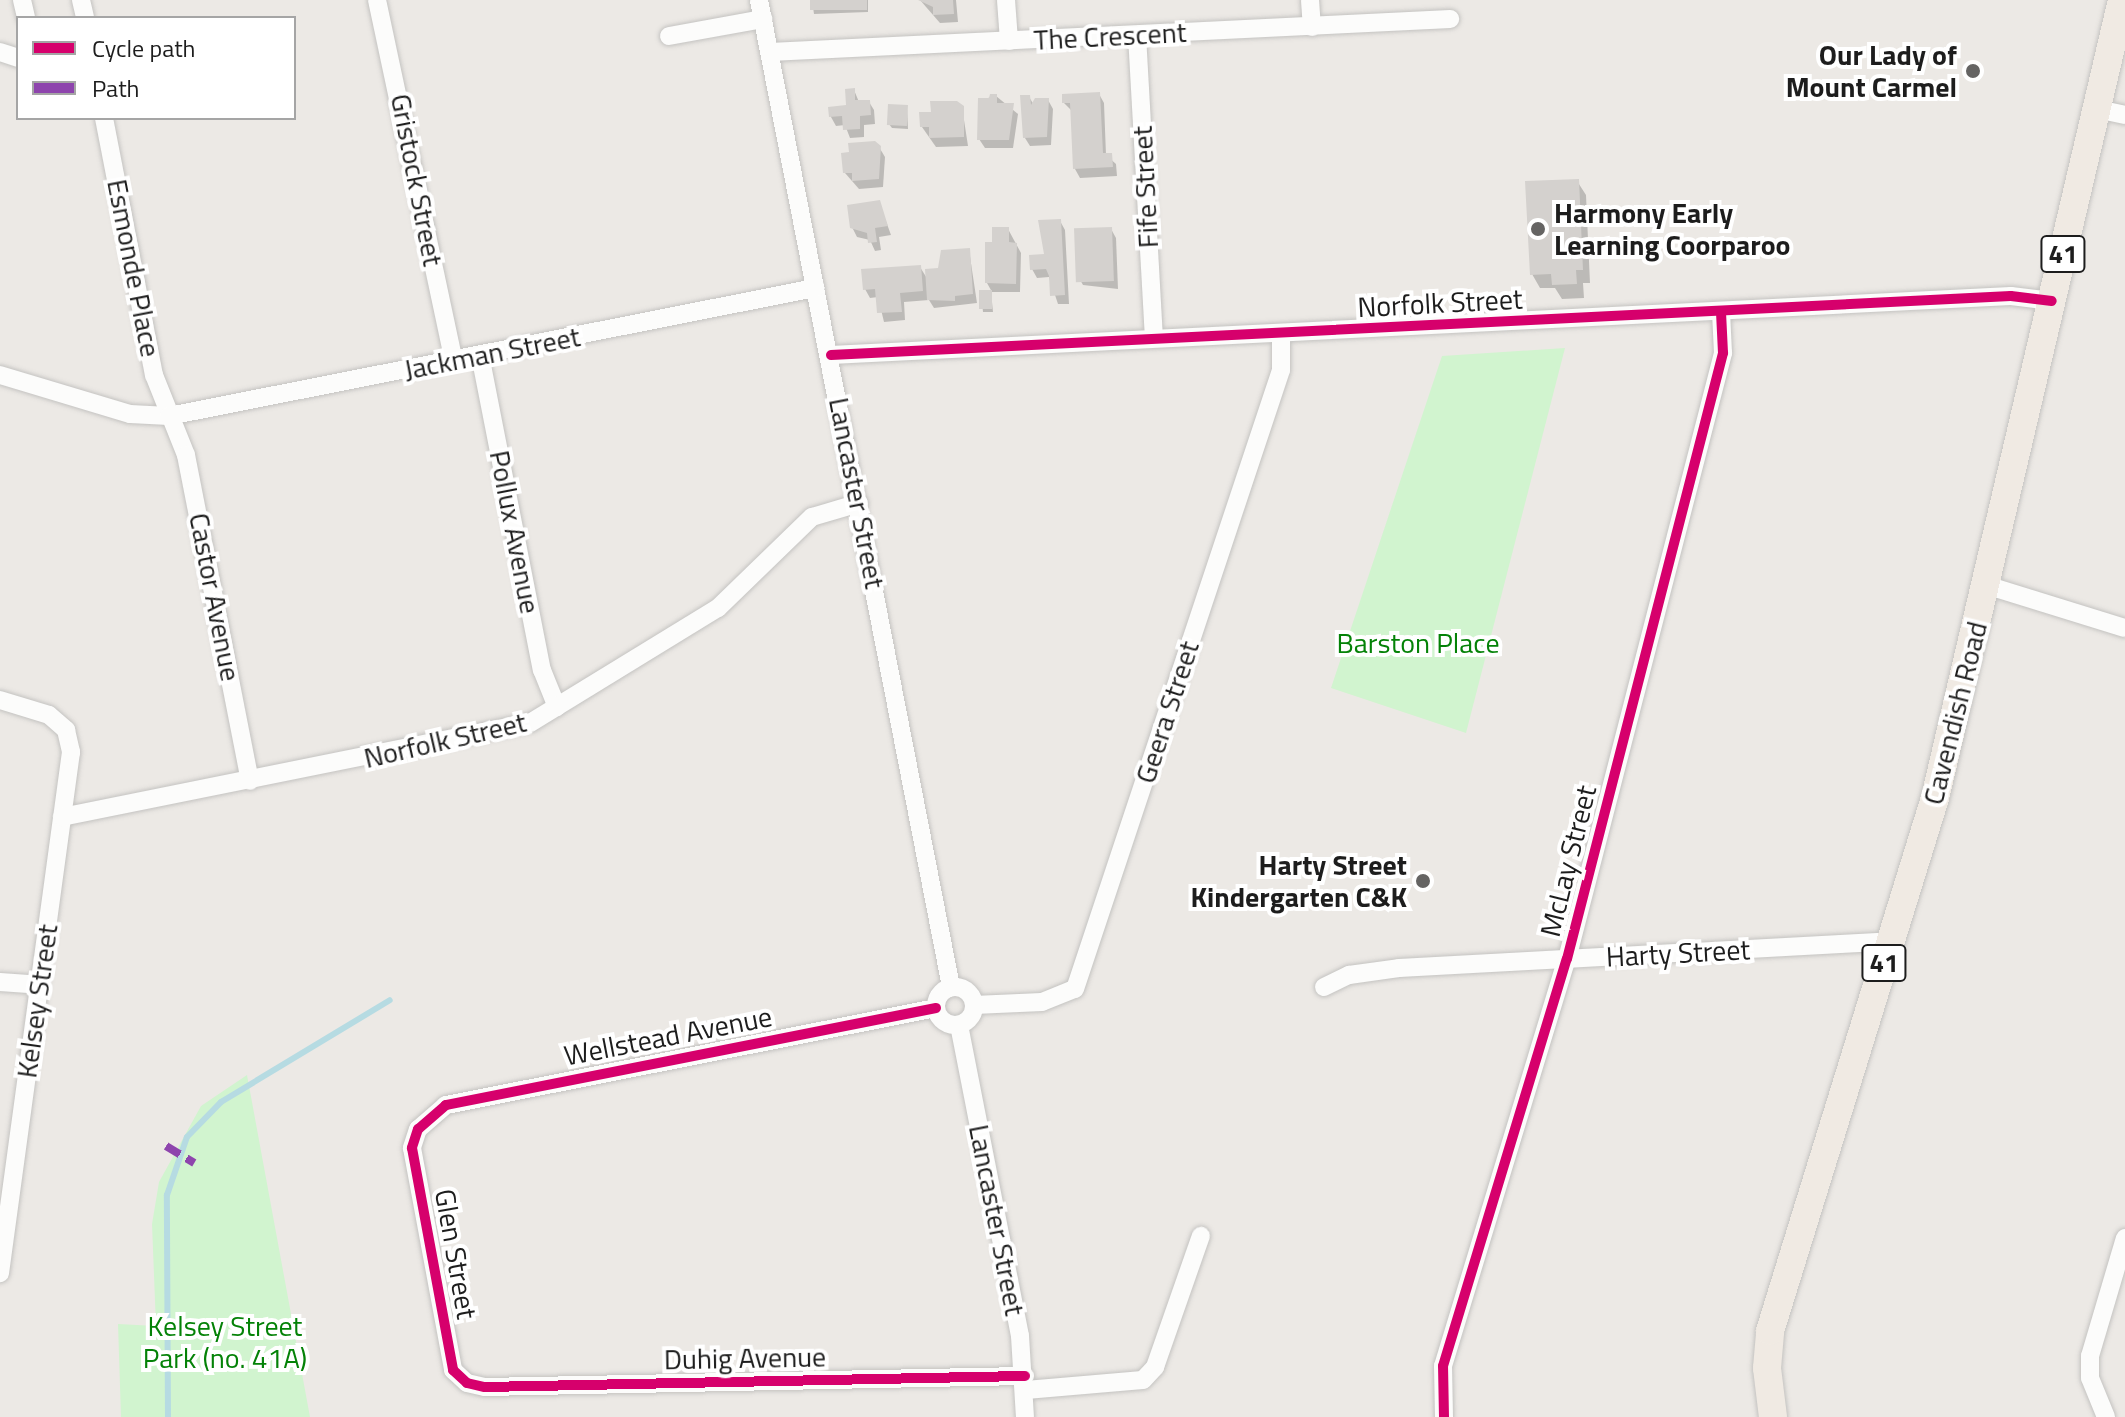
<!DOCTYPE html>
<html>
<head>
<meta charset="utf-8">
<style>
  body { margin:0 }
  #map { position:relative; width:2125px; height:1417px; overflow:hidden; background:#ece9e5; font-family:"Titillium Web",sans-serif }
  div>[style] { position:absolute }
  .park>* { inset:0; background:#d1f4cf }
  .shadow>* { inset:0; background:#0003 }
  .stream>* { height:6px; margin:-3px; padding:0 3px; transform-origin:3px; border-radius:3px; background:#b6dbe2 }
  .building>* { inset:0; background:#d4d1ce; transform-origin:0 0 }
  .roads { filter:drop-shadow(0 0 2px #c4c3c1) drop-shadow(0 0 2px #c4c3c1) }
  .minor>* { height:18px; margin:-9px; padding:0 9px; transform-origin:9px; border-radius:9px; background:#fcfcfb }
  .minor>.ring { margin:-9px; padding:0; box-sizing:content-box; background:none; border:18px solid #fcfcfb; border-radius:50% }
  .primary>* { height:28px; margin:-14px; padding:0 14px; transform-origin:14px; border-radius:14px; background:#f0eae3 }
  .quiet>* { height:8px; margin-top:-4px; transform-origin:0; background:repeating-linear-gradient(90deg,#8e44ad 0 16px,transparent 0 24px) }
  .cycleway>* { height:10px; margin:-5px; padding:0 5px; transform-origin:5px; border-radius:5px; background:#d6006c }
  .dots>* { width:22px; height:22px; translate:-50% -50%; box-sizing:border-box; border:4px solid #fff; border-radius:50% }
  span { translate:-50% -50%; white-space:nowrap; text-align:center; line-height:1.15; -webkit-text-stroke:8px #fff; paint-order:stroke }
  .shield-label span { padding:2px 6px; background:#fff; border:2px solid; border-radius:6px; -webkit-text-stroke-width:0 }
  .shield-label { font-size:26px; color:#1d1d1d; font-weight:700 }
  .street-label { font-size:28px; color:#1d1d1d }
  .poi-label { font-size:28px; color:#1d1d1d; font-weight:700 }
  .right { translate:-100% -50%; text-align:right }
  .left { translate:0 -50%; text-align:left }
  .park-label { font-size:28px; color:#048207 }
  .legend { position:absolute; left:16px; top:16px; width:280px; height:104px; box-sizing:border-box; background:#fff; border:2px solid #a5a5a5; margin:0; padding:10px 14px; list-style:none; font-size:24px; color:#1d1d1d }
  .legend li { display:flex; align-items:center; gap:16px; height:40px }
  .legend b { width:40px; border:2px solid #a5a5a5 }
</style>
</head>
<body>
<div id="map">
  <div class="park">
    <i style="clip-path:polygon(1565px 348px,1466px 733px,1331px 688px,1442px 356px)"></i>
    <i style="clip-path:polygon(247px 1075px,310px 1417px,121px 1417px,118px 1324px,156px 1326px,152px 1224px,159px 1182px,201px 1106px)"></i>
  </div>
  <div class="shadow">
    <i style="clip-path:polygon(812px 0,868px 0,868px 12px,814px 14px)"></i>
    <i style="clip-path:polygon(920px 0,956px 0,958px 22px,940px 23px)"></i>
    <i style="clip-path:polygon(854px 90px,859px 102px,869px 102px,874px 110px,875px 124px,864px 125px,864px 137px,850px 138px,845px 125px,836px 126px,831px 117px,830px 109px,848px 107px)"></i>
    <i style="clip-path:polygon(1099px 94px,1104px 103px,1106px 155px,1116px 164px,1117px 176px,1080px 178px,1075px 169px,1072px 111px,1064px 103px)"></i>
    <i style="clip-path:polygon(996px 96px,1018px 114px,1013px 148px,985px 148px,979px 139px,980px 100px)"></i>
    <i style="clip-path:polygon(1029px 97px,1034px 105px,1048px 100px,1053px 109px,1051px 145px,1030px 146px,1025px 138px)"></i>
    <i style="clip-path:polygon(907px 107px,908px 129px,892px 128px,889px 124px)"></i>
    <i style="clip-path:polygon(962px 107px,968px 146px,936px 147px,922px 127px)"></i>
    <i style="clip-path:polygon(879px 147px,885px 157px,883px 187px,859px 189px,845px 173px)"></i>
    <i style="clip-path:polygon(1577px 181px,1586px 195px,1590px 283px,1583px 283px,1584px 298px,1562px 299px,1555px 288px,1540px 288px,1532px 274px)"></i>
    <i style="clip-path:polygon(879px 202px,891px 235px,879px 237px,881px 250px,875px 251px,870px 240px,857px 237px,852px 227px)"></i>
    <i style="clip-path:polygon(1060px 221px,1065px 230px,1069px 304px,1058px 304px,1049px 277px,1037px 278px,1032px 269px,1046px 256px)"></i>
    <i style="clip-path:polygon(994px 229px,1008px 229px,1021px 253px,1020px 292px,991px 292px,993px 312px,983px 312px,981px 292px,992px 292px,987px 283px,987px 244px,994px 244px)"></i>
    <i style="clip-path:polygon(1111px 229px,1116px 238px,1118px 289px,1083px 285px,1078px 276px)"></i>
    <i style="clip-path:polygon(969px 250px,977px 303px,934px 308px,929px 300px,904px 302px,905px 320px,884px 322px,878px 297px,870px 298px,865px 289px,920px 267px,928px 280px)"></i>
  </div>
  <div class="stream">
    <i style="left:168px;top:1417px;width:222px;rotate:-90.3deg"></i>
    <i style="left:167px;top:1195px;width:61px;rotate:-71deg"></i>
    <i style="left:187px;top:1137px;width:49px;rotate:-45.8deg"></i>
    <i style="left:221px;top:1102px;width:197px;rotate:-31.1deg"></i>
  </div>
  <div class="building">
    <i style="left:810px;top:0;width:57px;height:10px"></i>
    <i style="clip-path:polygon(918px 0,953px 0,954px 14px,933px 15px,933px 7px)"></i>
    <i style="clip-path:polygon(855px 88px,855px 100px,870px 100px,871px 115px,860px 116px,860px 129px,843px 130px,842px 116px,829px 117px,828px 107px,846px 105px,845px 89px)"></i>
    <i style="clip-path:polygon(1100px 92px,1103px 153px,1112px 153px,1113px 167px,1073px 169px,1070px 103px,1062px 103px,1062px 94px)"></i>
    <i style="clip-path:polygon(990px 94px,997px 94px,997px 103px,1014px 103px,1009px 140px,977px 140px,978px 98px,989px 98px)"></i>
    <i style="clip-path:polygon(1020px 95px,1030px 95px,1031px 105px,1035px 98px,1049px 98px,1047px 137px,1023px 138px)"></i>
    <i style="clip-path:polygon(930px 101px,957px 101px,964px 106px,964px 137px,929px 138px,929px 127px,920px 127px,919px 112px,931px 112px)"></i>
    <i style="left:888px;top:104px;width:20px;height:21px;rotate:3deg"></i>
    <i style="clip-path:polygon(875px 141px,881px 146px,879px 179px,852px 181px,852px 173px,843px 173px,841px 153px,849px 152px,848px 143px)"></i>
    <i style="clip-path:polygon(1579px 179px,1583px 270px,1576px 270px,1577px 284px,1552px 285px,1551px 274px,1530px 275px,1525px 181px)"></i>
    <i style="clip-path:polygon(880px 200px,888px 226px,875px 228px,877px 242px,868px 243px,867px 233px,850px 228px,847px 205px)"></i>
    <i style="clip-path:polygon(1061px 219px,1065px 295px,1050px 296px,1049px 276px,1046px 269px,1030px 270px,1029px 255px,1044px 254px,1038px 220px)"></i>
    <i style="clip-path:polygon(992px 227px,1009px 227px,1009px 242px,1017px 243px,1016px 284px,985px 283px,985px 242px,992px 242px)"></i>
    <i style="left:1112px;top:227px;width:54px;height:38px;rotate:88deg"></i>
    <i style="clip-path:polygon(970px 248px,973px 294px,955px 296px,955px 301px,927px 300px,925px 269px,938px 268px,941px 250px)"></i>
    <i style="clip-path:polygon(921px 265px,923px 291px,900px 293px,902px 312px,877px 313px,875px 289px,863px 290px,861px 269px)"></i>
    <i style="left:979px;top:290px;width:13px;height:19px"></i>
  </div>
  <div class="roads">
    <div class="minor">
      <i style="left:22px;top:0;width:18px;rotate:77deg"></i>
      <i style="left:81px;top:0;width:18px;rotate:77deg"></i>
      <i style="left:377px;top:0;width:369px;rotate:78deg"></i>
      <i style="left:759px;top:0;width:1006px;rotate:78.99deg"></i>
      <i style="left:1006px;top:0;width:41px;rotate:85.8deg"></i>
      <i style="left:1310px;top:0;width:27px;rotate:86deg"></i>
      <i style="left:1137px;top:35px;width:303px;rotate:86.8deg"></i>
      <i style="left:669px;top:36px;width:96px;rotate:-10.3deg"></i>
      <i style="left:0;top:52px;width:19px;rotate:18deg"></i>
      <i style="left:770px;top:52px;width:681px;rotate:-2.78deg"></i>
      <i style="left:2097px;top:109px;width:29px;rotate:12deg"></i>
      <i style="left:104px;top:118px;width:262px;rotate:79deg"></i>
      <i style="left:154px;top:375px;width:86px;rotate:68.2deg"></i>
      <i style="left:186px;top:455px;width:332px;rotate:78.9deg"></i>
      <i style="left:480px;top:355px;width:321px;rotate:78.9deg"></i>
      <i style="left:542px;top:670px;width:40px;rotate:68deg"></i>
      <i style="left:831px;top:355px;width:1181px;rotate:-2.86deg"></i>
      <i style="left:2011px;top:296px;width:41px;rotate:7deg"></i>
      <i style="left:0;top:375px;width:136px;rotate:16.7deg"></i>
      <i style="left:130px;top:414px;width:39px;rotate:3deg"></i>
      <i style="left:169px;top:416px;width:659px;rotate:-11.21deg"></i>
      <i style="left:1986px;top:585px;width:145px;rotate:17.2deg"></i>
      <i style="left:0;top:700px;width:51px;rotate:17deg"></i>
      <i style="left:49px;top:715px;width:23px;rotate:41deg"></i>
      <i style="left:66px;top:730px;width:23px;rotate:77deg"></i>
      <i style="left:71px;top:752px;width:526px;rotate:97.76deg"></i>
      <i style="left:62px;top:817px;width:477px;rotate:-11.4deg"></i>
      <i style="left:530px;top:723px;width:220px;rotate:-31.5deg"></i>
      <i style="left:718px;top:608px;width:131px;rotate:-44.1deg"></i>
      <i style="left:812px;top:517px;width:49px;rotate:-16.6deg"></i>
      <i style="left:0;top:982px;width:39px;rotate:4deg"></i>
      <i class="ring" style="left:936px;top:987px;width:20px;height:20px"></i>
      <i style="left:1324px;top:987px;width:28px;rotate:-26deg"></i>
      <i style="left:1349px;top:975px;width:50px;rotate:-8deg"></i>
      <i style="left:1399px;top:968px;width:493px;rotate:-3.1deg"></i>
      <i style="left:974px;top:1005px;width:68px;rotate:-2.5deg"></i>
      <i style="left:1042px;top:1002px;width:35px;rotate:-22deg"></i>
      <i style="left:1075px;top:989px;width:652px;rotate:-71.59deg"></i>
      <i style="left:1281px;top:370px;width:35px;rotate:-90deg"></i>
      <i style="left:936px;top:1008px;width:500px;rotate:168.8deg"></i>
      <i style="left:446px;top:1105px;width:37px;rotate:139deg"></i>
      <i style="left:418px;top:1129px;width:20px;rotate:108deg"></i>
      <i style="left:412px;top:1148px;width:226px;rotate:79.5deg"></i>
      <i style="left:453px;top:1370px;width:19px;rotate:43deg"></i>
      <i style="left:467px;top:1383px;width:18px;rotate:13deg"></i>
      <i style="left:485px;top:1387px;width:540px;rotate:-1.17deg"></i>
      <i style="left:959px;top:1025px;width:317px;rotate:78.9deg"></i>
      <i style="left:1020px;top:1336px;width:81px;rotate:86.5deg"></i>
      <i style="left:1026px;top:1390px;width:117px;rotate:-4.9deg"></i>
      <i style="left:1143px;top:1380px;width:18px;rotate:-47deg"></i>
      <i style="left:1155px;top:1367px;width:139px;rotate:-70.7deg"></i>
      <i style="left:1444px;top:1417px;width:51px;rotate:-91.1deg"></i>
      <i style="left:1443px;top:1366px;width:425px;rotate:-73.1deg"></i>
      <i style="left:1567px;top:959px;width:626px;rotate:-75.56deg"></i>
      <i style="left:1723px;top:353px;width:41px;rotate:-92.8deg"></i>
      <i style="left:2106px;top:1417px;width:42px;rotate:-112.3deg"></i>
      <i style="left:2090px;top:1378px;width:22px;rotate:-90deg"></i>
      <i style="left:2090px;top:1356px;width:123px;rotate:-73.5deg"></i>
    </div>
    <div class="primary">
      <i style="left:1773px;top:1417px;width:49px;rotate:-97deg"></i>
      <i style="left:1767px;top:1368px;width:37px;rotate:-85deg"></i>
      <i style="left:1770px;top:1331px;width:558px;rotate:-72.8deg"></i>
      <i style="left:1935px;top:798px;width:820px;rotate:-76.81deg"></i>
    </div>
  </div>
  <div class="quiet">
    <i style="left:166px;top:1146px;width:33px;rotate:31deg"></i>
  </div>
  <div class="cycleway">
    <i style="left:831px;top:355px;width:1181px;rotate:-2.86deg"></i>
    <i style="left:2011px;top:296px;width:41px;rotate:7deg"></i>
    <i style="left:936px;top:1008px;width:500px;rotate:168.8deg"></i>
    <i style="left:446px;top:1105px;width:37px;rotate:139deg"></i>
    <i style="left:418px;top:1129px;width:20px;rotate:108deg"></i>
    <i style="left:412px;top:1148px;width:226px;rotate:79.5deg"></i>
    <i style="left:453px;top:1370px;width:19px;rotate:43deg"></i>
    <i style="left:467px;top:1383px;width:18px;rotate:13deg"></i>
    <i style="left:485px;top:1387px;width:540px;rotate:-1.17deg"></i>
    <i style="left:1444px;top:1417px;width:51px;rotate:-91.1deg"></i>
    <i style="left:1443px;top:1366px;width:425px;rotate:-73.1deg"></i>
    <i style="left:1567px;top:959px;width:626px;rotate:-75.56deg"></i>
    <i style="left:1723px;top:353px;width:41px;rotate:-92.8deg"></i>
  </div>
  <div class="dots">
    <i style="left:1973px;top:71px;background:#656463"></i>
    <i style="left:1538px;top:229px;background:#656463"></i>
    <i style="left:1423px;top:881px;background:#656463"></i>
  </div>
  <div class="shield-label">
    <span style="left:2063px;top:254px">41</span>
    <span style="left:1884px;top:963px">41</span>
  </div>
  <div class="street-label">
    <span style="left:1110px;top:36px;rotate:-3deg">The Crescent</span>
    <span style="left:417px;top:180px;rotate:79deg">Gristock Street</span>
    <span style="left:1145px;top:187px;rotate:-93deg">Fife Street</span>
    <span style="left:134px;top:268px;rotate:79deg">Esmonde Place</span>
    <span style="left:1440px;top:303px;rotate:-3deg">Norfolk Street</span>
    <span style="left:492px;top:353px;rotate:-11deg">Jackman Street</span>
    <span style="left:857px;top:493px;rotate:79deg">Lancaster Street</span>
    <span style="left:515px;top:532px;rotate:79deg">Pollux Avenue</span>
    <span style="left:215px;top:597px;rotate:79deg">Castor Avenue</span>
    <span style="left:1167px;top:712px;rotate:-72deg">Geera Street</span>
    <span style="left:1955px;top:713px;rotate:-76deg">Cavendish Road</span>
    <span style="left:445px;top:740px;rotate:-13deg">Norfolk Street</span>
    <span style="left:1568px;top:861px;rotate:-76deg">McLay Street</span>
    <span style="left:1678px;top:953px;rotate:-3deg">Harty Street</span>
    <span style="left:37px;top:1001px;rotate:-82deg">Kelsey Street</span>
    <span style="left:668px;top:1036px;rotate:-11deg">Wellstead Avenue</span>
    <span style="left:997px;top:1220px;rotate:79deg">Lancaster Street</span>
    <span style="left:456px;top:1254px;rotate:80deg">Glen Street</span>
    <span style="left:745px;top:1358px;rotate:-1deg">Duhig Avenue</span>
  </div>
  <div class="poi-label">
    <span class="right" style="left:1957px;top:71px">Our Lady of<br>Mount Carmel</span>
    <span class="left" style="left:1554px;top:229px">Harmony Early<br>Learning Coorparoo</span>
    <span class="right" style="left:1407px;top:881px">Harty Street<br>Kindergarten C&amp;K</span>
  </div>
  <div class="park-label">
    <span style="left:1418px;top:643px">Barston Place</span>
    <span style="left:225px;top:1342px">Kelsey Street<br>Park (no. 41A)</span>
  </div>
  <ul class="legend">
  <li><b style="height:10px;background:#d6006c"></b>Cycle path</li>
  <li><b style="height:10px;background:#8e44ad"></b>Path</li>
  </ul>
</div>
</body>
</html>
